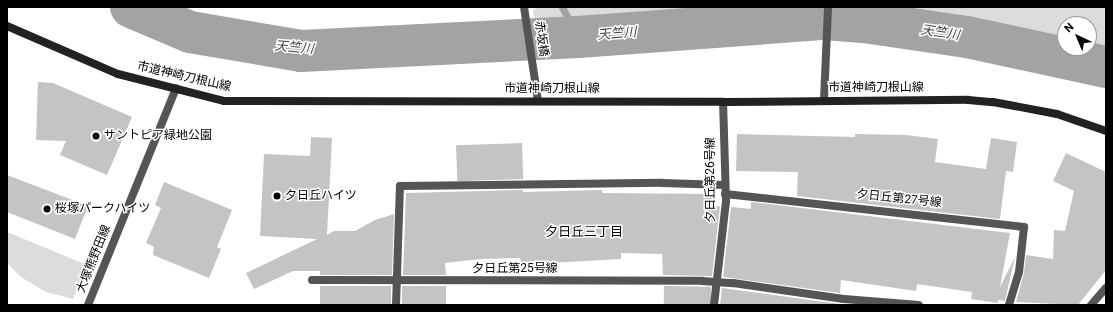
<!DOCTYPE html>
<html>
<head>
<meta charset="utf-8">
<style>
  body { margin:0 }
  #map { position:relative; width:1113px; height:312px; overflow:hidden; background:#fff; font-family:Roboto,"Noto Sans JP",sans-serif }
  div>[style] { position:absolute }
  .green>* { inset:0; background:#dcdcdc }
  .stream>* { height:7px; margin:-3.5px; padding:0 3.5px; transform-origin:3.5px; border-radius:3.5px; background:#a3a3a3 }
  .river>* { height:42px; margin:-21px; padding:0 21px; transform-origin:21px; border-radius:21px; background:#a3a3a3 }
  .building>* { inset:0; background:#c4c4c4; transform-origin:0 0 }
  .lane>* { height:8px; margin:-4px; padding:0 4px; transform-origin:4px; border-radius:4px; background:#555 }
  .street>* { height:8px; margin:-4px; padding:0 4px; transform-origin:4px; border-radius:4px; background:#555 }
  .secondary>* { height:8px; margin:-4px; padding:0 4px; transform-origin:4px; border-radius:4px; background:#222 }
  .dots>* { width:11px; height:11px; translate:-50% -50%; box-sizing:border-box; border:2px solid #fff; border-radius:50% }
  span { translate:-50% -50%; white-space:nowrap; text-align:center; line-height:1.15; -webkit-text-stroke:3px #fff; paint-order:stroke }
  .street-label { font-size:12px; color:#000 }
  .poi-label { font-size:12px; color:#000 }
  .left { translate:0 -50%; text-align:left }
  .water-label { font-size:13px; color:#444; font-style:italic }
  .neighbourhood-label { font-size:13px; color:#000 }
  .frame { position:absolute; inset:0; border:8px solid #000; pointer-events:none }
  .north { position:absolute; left:1057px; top:16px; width:40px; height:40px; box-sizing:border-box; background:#fff; border:1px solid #999; border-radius:50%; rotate:316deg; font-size:11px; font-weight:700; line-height:16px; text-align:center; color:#000 }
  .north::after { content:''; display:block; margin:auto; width:14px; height:18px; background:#000; clip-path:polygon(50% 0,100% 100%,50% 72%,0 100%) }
</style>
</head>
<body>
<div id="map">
  <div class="green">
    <i style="clip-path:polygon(537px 7px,771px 7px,535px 24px,533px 11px)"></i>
    <i style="clip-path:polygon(843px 7px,1106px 7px,1106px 54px,1087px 48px,1089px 48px,1089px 24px,1065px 24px,1065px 44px,919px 16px)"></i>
    <i style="clip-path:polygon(7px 232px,87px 265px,73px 299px,46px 292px,21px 277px,7px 263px)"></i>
  </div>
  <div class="stream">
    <i style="left:562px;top:7px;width:34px;rotate:62deg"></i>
  </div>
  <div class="river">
    <i style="left:131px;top:7px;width:64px;rotate:23deg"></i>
    <i style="left:190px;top:32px;width:113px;rotate:9.7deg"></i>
    <i style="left:301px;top:51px;width:277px;rotate:-2.9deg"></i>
    <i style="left:578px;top:37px;width:247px;rotate:-4.2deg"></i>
    <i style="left:824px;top:19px;width:40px;rotate:4.3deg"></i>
    <i style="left:864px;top:22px;width:104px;rotate:8.3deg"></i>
    <i style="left:967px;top:37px;width:142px;rotate:12.2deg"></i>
  </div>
  <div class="building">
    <i style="clip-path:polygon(38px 82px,53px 83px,132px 117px,107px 175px,60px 155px,66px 141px,36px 140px)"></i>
    <i style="clip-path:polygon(737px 134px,855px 137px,855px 134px,906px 135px,938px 139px,935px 162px,986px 169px,991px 138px,1017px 142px,1013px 172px,1006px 171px,1000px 219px,797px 196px,798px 172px,736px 171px)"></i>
    <i style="clip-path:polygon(311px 137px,332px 138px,327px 235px,334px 231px,355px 231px,375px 220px,394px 214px,392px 275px,320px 275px,320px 271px,293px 271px,254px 289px,246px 273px,317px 239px,260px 236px,264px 154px,310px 156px)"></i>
    <i style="left:522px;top:143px;width:36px;height:66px;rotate:88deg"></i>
    <i style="clip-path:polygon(1066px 153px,1106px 172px,1106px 270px,1078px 305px,1016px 302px,1024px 273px,1026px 255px,1053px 259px,1054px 230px,1065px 231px,1074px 191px,1053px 181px)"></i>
    <i style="clip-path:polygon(7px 175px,88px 206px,75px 239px,7px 212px)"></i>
    <i style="clip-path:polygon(164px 182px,232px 210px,217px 247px,221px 249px,209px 278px,153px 255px,154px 247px,146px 243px,161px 208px,155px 205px)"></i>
    <i style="clip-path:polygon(523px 190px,523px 192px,602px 190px,602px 193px,713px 194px,713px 206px,720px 206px,712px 276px,663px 275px,662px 254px,621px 253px,621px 259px,549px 263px,549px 261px,521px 262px,520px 258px,480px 259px,445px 263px,446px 275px,403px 275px,406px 193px)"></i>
    <i style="clip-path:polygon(751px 202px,1010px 233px,1000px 287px,1015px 257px,1005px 301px,998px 300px,998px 303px,971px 299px,972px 292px,917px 284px,916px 291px,841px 280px,840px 293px,723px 277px,731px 207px,751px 209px)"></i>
    <i style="left:320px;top:286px;width:71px;height:19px"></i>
    <i style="left:402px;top:286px;width:44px;height:19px"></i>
    <i style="left:664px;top:286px;width:47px;height:19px;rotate:1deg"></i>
    <i style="clip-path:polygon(722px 288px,840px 304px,840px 305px,720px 305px)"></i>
  </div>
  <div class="lane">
    <i style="left:824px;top:100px;width:93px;rotate:-87.5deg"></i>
  </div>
  <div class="street">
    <i style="left:524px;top:7px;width:95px;rotate:81.5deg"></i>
    <i style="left:725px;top:194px;width:301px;rotate:6.3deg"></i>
    <i style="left:1024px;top:227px;width:45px;rotate:96.3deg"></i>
    <i style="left:1019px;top:272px;width:34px;rotate:107deg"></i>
    <i style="left:312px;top:280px;width:390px;rotate:0.1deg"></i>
    <i style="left:702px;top:281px;width:31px;rotate:4deg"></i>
    <i style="left:733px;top:283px;width:112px;rotate:8.2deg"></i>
    <i style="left:844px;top:299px;width:75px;rotate:4.6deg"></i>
    <i style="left:88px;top:305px;width:234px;rotate:-67.9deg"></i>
    <i style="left:396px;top:305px;width:119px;rotate:-88.1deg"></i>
    <i style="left:400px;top:186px;width:262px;rotate:-0.7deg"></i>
    <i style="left:662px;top:183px;width:63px;rotate:1.8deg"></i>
    <i style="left:714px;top:305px;width:105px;rotate:-83.4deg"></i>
    <i style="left:726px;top:201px;width:99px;rotate:-91.7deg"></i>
    <i style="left:1091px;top:305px;width:23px;rotate:-49deg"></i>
  </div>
  <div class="secondary">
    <i style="left:7px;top:26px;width:121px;rotate:23.4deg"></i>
    <i style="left:118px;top:74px;width:109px;rotate:14.3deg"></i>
    <i style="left:224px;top:101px;width:499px;rotate:0.1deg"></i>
    <i style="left:723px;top:102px;width:245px;rotate:-0.5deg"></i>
    <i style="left:968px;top:100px;width:25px;rotate:5deg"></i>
    <i style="left:993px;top:102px;width:65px;rotate:10.6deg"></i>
    <i style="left:1057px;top:114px;width:52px;rotate:19.1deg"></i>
  </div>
  <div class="dots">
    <i style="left:96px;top:136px;background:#000"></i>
    <i style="left:277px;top:196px;background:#000"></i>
    <i style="left:47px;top:209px;background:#000"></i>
  </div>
  <div class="street-label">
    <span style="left:541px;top:39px;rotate:82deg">赤坂橋</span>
    <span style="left:184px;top:77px;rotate:13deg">市道神崎刀根山線</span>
    <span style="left:876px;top:88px">市道神崎刀根山線</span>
    <span style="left:552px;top:89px">市道神崎刀根山線</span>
    <span style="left:711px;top:180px;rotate:-90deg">夕日丘第26号線</span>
    <span style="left:899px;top:199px;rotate:6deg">夕日丘第27号線</span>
    <span style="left:94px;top:259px;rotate:-68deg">大塚熊野田線</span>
    <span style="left:515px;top:269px">夕日丘第25号線</span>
  </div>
  <div class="poi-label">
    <span class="left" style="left:104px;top:136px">サントピア緑地公園</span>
    <span class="left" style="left:285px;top:196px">夕日丘ハイツ</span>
    <span class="left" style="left:55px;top:209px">桜塚パークハイツ</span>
  </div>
  <div class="water-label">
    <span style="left:940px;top:33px;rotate:8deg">天竺川</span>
    <span style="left:617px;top:34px;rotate:-4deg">天竺川</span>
    <span style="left:294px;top:48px;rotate:5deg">天竺川</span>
  </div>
  <div class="neighbourhood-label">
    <span style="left:584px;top:232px">夕日丘三丁目</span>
  </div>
  <div class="frame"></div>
  <div class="north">N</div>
</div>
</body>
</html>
